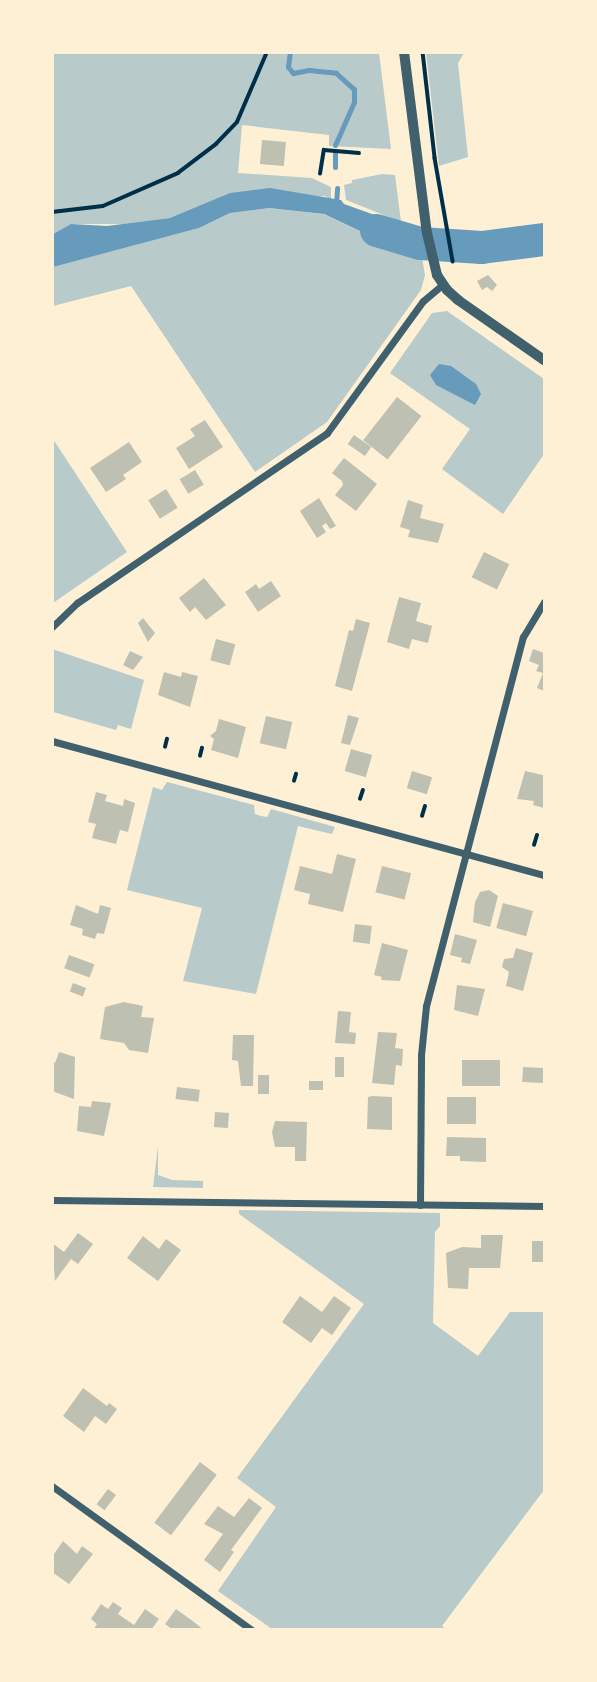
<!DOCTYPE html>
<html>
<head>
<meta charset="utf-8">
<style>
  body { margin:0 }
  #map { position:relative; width:597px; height:1682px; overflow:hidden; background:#fdf0d5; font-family:Raleway,sans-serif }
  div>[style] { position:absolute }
  .green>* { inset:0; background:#b9caca }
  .water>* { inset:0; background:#669bbc }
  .stream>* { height:5px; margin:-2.5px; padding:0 2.5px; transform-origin:2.5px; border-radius:2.5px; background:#669bbc }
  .river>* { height:33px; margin:-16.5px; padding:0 16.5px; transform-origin:16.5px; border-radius:16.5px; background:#669bbc }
  .building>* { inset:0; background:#bec0b2; transform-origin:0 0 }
  .path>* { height:3.5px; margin:-1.75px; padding:0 1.75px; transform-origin:1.75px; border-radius:1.75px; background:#003049 }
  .minor>* { height:7px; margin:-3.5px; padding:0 3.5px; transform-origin:3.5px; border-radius:3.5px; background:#3f606c }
  .tertiary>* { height:10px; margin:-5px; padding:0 5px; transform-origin:5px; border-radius:5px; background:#3f606c }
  span { translate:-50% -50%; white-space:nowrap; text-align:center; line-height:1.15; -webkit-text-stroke:6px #fdf0d5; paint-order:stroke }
  .frame { position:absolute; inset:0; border:54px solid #fdf0d5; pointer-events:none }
</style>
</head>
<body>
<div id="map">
  <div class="green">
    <i style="clip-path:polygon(53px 53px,379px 53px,391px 149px,329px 146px,329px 135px,242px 125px,238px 173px,312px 178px,331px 187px,331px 199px,324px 196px,195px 209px,170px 218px,124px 224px,71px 224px,53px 234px)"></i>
    <i style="clip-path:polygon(426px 53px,464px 53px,458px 63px,468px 157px,439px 166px)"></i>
    <i style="clip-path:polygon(382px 174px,395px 175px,401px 222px,346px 200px,344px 185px,352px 183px,352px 180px)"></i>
    <i style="clip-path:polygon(269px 208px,323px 214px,404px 252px,421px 252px,425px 275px,421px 290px,327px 422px,255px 472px,131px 286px,53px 306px,52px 267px,199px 228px,230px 213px)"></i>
    <i style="clip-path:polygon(447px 311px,544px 379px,544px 454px,503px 514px,442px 469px,470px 429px,390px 373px,432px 313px)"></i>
    <i style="clip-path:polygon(53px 439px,127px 552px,53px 603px,52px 603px)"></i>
    <i style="clip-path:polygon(52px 649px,144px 680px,131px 729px,118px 725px,116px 730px,53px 712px)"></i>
    <i style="clip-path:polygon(167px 782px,254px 805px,255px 814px,261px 816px,267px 817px,271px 809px,335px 827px,332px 834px,298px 826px,256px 994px,183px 981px,202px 908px,127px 890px,153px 787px,162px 790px)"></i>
    <i style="clip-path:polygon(158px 1146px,158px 1175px,172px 1180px,203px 1181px,203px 1188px,153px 1187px)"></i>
    <i style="clip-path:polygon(239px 1210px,440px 1213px,440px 1226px,435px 1232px,433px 1323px,478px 1356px,510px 1312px,544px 1312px,544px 1490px,442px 1626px,446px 1629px,272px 1629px,218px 1591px,276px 1507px,237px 1478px,364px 1304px,239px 1214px)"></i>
  </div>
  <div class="water">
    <i style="clip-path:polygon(270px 188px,341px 200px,344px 204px,372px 214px,405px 231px,418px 233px,421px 252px,404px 252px,324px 214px,269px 208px,230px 213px,199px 228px,53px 267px,53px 234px,71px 224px,107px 226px,170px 218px,230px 193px)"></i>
    <i style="clip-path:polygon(439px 364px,451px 366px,476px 384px,481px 394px,475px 405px,436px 385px,430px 375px)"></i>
  </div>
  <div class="stream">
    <i style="left:290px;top:52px;width:15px;rotate:98deg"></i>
    <i style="left:288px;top:67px;width:8px;rotate:50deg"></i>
    <i style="left:293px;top:73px;width:16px;rotate:-11deg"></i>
    <i style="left:309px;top:70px;width:27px;rotate:6deg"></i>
    <i style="left:336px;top:73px;width:24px;rotate:42deg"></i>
    <i style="left:354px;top:89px;width:13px;rotate:90deg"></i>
    <i style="left:354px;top:102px;width:47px;rotate:113.8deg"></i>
    <i style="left:335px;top:153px;width:14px;rotate:90deg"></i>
    <i style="left:336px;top:204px;width:16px;rotate:-86deg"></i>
  </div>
  <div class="river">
    <i style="left:376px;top:230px;width:46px;rotate:16.5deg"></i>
    <i style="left:420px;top:243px;width:61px;rotate:3.8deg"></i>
    <i style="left:481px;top:247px;width:64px;rotate:-7.2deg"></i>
  </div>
  <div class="building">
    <i style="left:262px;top:140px;width:24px;height:24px;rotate:5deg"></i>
    <i style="clip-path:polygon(488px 275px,497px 285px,492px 291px,487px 287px,482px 290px,477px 281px)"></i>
    <i style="left:397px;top:397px;width:31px;height:55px;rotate:38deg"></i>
    <i style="clip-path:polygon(205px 420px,223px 447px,189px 469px,176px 448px,195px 436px,190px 429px)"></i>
    <i style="left:354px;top:435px;width:21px;height:11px;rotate:35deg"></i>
    <i style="clip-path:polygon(129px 442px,142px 462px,123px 475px,126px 479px,106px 492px,90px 468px)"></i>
    <i style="clip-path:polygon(344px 458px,377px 484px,356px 511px,335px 495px,343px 485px,342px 481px,332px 473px)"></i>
    <i style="left:195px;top:470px;width:17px;height:18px;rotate:59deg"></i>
    <i style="left:166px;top:489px;width:22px;height:21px;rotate:58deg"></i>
    <i style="clip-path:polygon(319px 498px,336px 526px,330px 529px,326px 523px,322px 526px,326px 532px,317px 538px,300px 511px)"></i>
    <i style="clip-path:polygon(408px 500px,423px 505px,420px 518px,444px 524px,438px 543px,408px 537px,410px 530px,400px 527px)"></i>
    <i style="left:484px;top:552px;width:28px;height:28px;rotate:26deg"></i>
    <i style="clip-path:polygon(204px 578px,226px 605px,206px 620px,195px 607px,190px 612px,179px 598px)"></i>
    <i style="clip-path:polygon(271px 581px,281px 596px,258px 612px,245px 592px,256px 584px,259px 589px)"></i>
    <i style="clip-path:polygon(399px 597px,421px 603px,416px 621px,432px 626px,428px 643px,412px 639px,409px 649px,387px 642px)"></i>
    <i style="clip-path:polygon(143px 618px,155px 633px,148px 642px,138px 623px)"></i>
    <i style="clip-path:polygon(356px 619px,370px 623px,352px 691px,335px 686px,349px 630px,353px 631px)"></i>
    <i style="left:216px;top:639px;width:20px;height:22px;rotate:15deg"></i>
    <i style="clip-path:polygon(533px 649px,544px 653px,544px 691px,537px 688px,543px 673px,536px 671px,539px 665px,529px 661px)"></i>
    <i style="clip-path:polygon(130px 651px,143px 657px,133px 670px,123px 665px)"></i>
    <i style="clip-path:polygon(164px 672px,181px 677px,182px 672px,198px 676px,190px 707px,158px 695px)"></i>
    <i style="clip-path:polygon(348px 715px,359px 718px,350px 745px,341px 743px)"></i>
    <i style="left:266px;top:716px;width:27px;height:28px;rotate:13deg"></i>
    <i style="clip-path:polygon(219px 719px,246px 727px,238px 758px,211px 750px,214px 739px,210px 736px,216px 731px)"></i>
    <i style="left:351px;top:749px;width:22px;height:23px;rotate:16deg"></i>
    <i style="left:412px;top:771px;width:21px;height:18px;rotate:17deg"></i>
    <i style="clip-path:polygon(525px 771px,543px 775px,544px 808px,533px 805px,534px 801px,517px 799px)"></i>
    <i style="clip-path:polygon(96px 792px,107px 795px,105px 801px,123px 806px,124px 799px,135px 803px,128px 832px,120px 830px,116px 844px,92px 838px,96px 824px,88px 822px)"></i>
    <i style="clip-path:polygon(337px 854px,356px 859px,343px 912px,308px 904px,310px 894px,294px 890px,300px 866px,332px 874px)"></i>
    <i style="left:382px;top:866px;width:30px;height:27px;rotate:14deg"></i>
    <i style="clip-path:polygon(489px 890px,498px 896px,490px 927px,473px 922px,475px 902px,480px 892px)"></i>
    <i style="left:503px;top:903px;width:31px;height:26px;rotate:15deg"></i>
    <i style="clip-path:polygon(76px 905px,98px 914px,100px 905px,111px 908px,104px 934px,97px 933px,95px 939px,82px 935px,83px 929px,70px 925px)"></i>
    <i style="left:355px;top:924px;width:17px;height:18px;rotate:7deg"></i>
    <i style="clip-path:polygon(455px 934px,477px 940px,470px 964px,461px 962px,462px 958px,450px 955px)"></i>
    <i style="clip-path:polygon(382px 943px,408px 950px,400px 981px,381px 980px,382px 977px,374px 975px)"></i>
    <i style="clip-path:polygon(516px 948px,533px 953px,523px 991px,506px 986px,509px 972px,502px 967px,504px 959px,513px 958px)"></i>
    <i style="left:69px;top:955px;width:27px;height:14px;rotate:20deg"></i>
    <i style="left:73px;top:983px;width:14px;height:9px;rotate:21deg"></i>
    <i style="clip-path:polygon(457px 985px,485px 989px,478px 1016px,454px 1010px)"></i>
    <i style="clip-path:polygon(124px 1002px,143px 1006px,141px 1017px,154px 1018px,148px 1053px,129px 1050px,124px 1043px,100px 1039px,105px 1007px)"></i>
    <i style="clip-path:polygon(338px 1011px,351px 1012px,349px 1032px,356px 1033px,355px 1044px,335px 1043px)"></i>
    <i style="clip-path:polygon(378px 1032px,397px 1033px,395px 1048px,403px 1049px,402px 1066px,396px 1065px,394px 1085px,372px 1083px)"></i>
    <i style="clip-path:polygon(233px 1035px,254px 1035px,253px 1086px,241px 1086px,238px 1061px,232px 1060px)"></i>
    <i style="clip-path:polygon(59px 1052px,75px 1057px,74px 1099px,52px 1091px,52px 1062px,55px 1063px)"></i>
    <i style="left:335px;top:1057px;width:9px;height:20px"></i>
    <i style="left:462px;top:1060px;width:38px;height:26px"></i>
    <i style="left:523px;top:1067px;width:21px;height:15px;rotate:3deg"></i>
    <i style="left:258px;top:1075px;width:11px;height:19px"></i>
    <i style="left:309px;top:1081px;width:14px;height:9px"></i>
    <i style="left:177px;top:1087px;width:23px;height:12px;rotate:7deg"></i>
    <i style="clip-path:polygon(372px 1096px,392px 1097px,392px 1130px,367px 1129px,368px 1097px)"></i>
    <i style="left:447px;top:1097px;width:29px;height:27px"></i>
    <i style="clip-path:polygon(92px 1101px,111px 1103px,104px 1136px,77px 1131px,79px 1106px,91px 1107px)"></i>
    <i style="left:215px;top:1112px;width:14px;height:15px;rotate:4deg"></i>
    <i style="clip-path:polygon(275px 1121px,307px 1122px,306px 1161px,295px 1161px,295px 1147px,275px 1147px,272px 1132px)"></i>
    <i style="clip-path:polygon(447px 1137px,486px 1138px,486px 1162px,460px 1161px,460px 1156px,446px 1156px)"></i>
    <i style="clip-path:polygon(78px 1233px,93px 1244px,78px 1264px,71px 1259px,55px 1281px,52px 1243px,64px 1252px)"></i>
    <i style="clip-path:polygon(481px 1235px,503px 1235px,500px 1268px,469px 1268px,468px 1289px,448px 1288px,446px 1253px,462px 1247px,481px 1248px)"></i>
    <i style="clip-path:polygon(143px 1236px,159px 1249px,166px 1239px,181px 1250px,158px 1281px,127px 1258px)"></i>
    <i style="left:532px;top:1241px;width:12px;height:21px"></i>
    <i style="clip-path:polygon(300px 1296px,322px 1312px,334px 1296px,351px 1308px,332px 1335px,322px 1328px,311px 1343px,282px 1322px)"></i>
    <i style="clip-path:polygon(83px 1388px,107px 1406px,109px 1403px,117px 1409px,106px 1424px,95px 1416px,84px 1432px,63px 1416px)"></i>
    <i style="left:200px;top:1462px;width:21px;height:76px;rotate:37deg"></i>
    <i style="left:108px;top:1489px;width:10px;height:19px;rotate:37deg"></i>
    <i style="clip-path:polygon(249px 1498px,262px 1508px,231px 1550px,234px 1552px,220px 1572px,204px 1560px,223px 1534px,204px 1524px,218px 1506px,234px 1517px)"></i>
    <i style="clip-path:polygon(63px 1541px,77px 1554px,82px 1546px,93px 1554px,69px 1584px,52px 1572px,52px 1557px)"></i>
    <i style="clip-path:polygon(113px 1602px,122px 1608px,118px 1614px,134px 1625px,145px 1609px,159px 1619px,151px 1630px,93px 1630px,97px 1624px,91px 1619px,101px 1604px,108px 1609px)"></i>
    <i style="clip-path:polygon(176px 1609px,190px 1619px,204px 1630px,173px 1630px,165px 1624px)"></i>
  </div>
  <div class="path">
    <i style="left:423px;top:52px;width:107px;rotate:83.5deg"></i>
    <i style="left:435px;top:158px;width:105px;rotate:80.1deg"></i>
    <i style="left:320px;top:174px;width:24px;rotate:-81deg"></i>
    <i style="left:324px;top:150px;width:35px;rotate:5deg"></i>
    <i style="left:52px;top:212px;width:51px;rotate:-6.7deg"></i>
    <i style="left:103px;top:206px;width:82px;rotate:-23.7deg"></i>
    <i style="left:178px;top:173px;width:48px;rotate:-37.3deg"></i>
    <i style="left:216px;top:144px;width:30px;rotate:-46deg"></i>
    <i style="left:237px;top:122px;width:76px;rotate:-66.8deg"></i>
    <i style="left:165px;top:747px;width:8px;rotate:-76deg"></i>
    <i style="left:200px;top:756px;width:8px;rotate:-76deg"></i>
    <i style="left:294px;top:781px;width:7px;rotate:-74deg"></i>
    <i style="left:360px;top:799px;width:9px;rotate:-72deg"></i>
    <i style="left:422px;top:816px;width:10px;rotate:-73deg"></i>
    <i style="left:534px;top:845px;width:10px;rotate:-73deg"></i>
  </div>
  <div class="minor">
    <i style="left:52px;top:627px;width:35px;rotate:-44deg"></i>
    <i style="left:77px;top:603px;width:302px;rotate:-34.2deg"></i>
    <i style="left:327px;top:433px;width:163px;rotate:-54deg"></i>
    <i style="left:423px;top:301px;width:25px;rotate:-40deg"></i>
    <i style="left:52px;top:741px;width:510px;rotate:15.24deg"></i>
    <i style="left:52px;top:1200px;width:492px;rotate:0.7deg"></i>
    <i style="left:420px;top:1205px;width:150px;rotate:-89.6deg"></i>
    <i style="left:421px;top:1055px;width:49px;rotate:-84.2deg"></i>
    <i style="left:426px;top:1006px;width:382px;rotate:-75.3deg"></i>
    <i style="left:523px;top:637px;width:41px;rotate:-59deg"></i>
    <i style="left:52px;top:1486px;width:246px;rotate:35.8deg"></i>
  </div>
  <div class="tertiary">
    <i style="left:404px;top:52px;width:182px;rotate:82.8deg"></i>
    <i style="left:427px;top:233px;width:43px;rotate:76.6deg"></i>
    <i style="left:437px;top:275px;width:18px;rotate:56deg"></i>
    <i style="left:447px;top:290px;width:15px;rotate:42deg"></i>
    <i style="left:458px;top:300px;width:105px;rotate:34.9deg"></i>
  </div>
  <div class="frame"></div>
</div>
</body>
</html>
